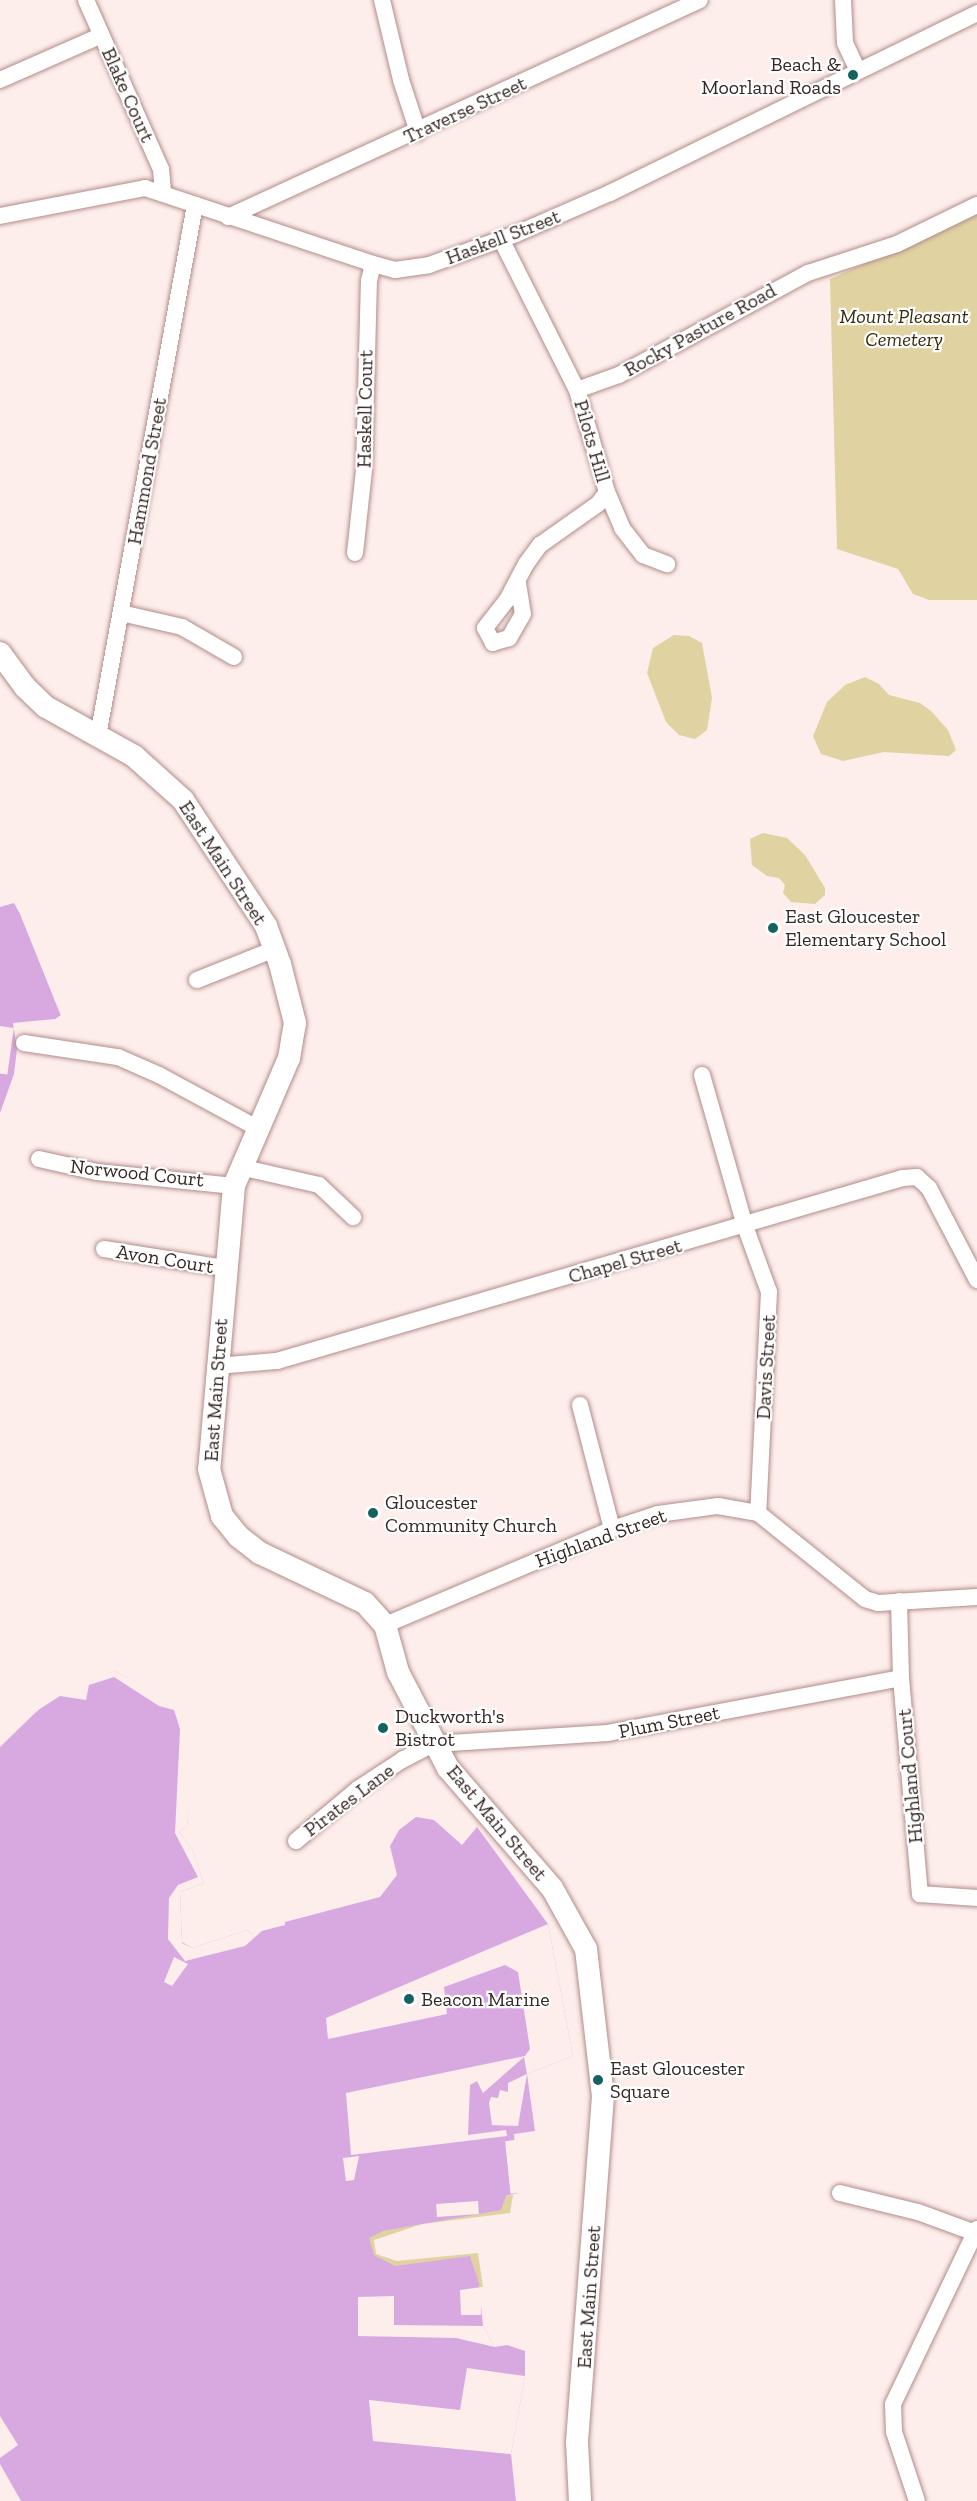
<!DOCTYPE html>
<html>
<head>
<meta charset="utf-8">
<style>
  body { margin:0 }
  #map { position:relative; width:977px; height:2501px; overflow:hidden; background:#fdedeb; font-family:"Zilla Slab",serif }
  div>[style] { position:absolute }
  .green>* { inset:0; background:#e1d2a2 }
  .water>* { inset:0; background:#d8a9e1 }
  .pier>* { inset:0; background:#fdedeb; transform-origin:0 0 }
  .roads { filter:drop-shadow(0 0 2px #b18d88) drop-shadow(0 0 2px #b18d88) }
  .street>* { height:16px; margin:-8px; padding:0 8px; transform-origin:8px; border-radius:8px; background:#fff }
  .secondary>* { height:22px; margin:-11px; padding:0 11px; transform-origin:11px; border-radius:11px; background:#fff }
  .dots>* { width:16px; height:16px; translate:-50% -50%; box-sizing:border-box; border:3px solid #fff; border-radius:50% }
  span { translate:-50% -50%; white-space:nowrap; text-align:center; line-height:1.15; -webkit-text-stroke:4.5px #fff; paint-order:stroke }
  .poi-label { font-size:20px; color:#352725 }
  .right { translate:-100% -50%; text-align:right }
  .left { translate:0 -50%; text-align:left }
  .street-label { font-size:20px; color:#352725 }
  .park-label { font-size:20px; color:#342b0b; font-style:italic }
</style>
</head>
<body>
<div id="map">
  <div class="green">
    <i style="clip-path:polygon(977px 213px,977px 600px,929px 600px,913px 594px,898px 569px,837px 549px,830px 279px)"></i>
    <i style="clip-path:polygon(674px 635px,689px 636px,702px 643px,712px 698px,707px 730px,695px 739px,679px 735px,666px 722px,647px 673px,653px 648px)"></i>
    <i style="clip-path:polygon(865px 677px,879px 684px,889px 695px,920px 703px,931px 711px,948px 730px,956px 750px,949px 756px,884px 752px,843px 761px,821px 754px,813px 736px,827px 702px,845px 685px)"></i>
    <i style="clip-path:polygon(763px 833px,787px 838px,805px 855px,825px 888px,825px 895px,815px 904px,791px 902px,783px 893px,785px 885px,779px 878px,767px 876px,752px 865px,750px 839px)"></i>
    <i style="clip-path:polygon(513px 2195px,510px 2213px,422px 2224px,374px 2240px,376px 2254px,397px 2261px,478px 2253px,483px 2287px,462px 2290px,396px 2272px,355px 2242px,362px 2226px)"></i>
  </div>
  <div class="water">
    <i style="clip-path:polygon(12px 893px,66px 1012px,55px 1019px,13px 1023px,17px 1049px,14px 1074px,0 1113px,0 898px)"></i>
    <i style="clip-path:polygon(115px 1671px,176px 1705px,190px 1790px,187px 1826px,179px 1832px,193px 1851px,204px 1883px,180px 1892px,182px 1942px,192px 1948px,248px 1930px,250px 1934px,285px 1925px,285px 1922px,380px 1897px,397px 1875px,390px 1846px,399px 1830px,416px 1817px,434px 1820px,462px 1845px,477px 1827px,548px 1924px,573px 2056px,527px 2074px,535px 2131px,514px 2134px,519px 2193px,506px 2196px,501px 2210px,383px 2231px,369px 2238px,374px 2255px,395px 2266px,470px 2256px,479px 2283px,483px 2326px,495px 2347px,507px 2345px,525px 2351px,525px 2376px,511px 2454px,516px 2501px,21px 2501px,0 2464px,0 2458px,18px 2445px,0 2416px,0 1742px,59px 1693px,81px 1693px,87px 1683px)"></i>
  </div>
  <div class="pier">
    <i style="clip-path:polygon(13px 890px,23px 896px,56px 970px,69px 1011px,61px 1016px,20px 914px,14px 903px,0 907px,0 894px)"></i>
    <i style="left:0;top:1026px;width:14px;height:47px;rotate:8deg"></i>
    <i style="clip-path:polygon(115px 1671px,181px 1706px,189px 1725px,193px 1770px,187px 1826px,179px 1832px,193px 1851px,204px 1883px,180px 1892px,182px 1943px,192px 1948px,248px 1930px,250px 1934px,263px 1930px,245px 1946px,185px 1961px,168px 1939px,169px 1898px,178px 1885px,198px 1877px,175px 1833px,180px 1729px,174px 1710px,159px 1706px,114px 1677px,89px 1685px,86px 1700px,60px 1696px,38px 1710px,0 1747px,0 1738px,58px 1691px,79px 1690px,86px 1680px)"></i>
    <i style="clip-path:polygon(548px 1924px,573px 2056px,527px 2074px,518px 2126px,492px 2125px,489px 2103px,491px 2097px,498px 2098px,500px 2090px,508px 2092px,508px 2083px,527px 2074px,524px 2057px,483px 2093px,477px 2081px,470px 2085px,468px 2135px,506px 2130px,507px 2136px,351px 2155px,346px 2093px,525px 2056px,530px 2049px,518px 1972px,505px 1965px,444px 1987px,447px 2014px,328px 2039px,326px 2018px)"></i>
    <i style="clip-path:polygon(174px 1957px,188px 1964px,172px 1986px,164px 1982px)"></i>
    <i style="left:516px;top:2140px;width:53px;height:11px;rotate:84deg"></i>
    <i style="clip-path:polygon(359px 2156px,354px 2180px,346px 2181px,343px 2158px)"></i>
    <i style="left:478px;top:2201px;width:13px;height:42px;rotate:86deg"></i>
    <i style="clip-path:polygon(482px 2287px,481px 2315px,461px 2315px,460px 2290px)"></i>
    <i style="clip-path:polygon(394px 2296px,394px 2325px,483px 2326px,495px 2347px,456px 2338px,358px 2336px,358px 2297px)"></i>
    <i style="clip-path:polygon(467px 2368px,525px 2376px,511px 2454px,373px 2441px,369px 2400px,460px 2410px)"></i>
  </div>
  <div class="roads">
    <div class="street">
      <i style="left:86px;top:0;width:185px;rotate:66.1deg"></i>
      <i style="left:161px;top:169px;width:22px;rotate:85deg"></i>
      <i style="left:382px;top:0;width:82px;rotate:76.6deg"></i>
      <i style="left:401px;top:80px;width:55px;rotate:71.9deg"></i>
      <i style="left:843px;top:0;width:43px;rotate:87.3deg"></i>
      <i style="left:845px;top:43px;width:29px;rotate:65deg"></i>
      <i style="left:0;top:80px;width:111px;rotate:-23.8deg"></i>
      <i style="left:0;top:216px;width:148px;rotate:-10.9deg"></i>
      <i style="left:145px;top:188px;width:240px;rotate:18.4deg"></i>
      <i style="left:373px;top:264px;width:23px;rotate:15deg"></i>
      <i style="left:395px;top:270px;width:34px;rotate:-8deg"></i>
      <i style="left:429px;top:265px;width:92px;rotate:-19.6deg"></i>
      <i style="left:516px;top:234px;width:103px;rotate:-23.6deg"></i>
      <i style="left:610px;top:193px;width:409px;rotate:-26.1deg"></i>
      <i style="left:228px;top:217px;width:519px;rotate:-24.69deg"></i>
      <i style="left:501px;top:239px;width:169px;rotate:63.3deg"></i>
      <i style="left:577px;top:390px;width:106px;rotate:73.6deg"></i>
      <i style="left:607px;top:492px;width:39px;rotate:67deg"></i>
      <i style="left:622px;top:528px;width:34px;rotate:52deg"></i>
      <i style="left:643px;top:555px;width:26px;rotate:21deg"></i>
      <i style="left:577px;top:390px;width:45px;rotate:-19.7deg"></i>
      <i style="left:619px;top:375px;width:215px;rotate:-28.4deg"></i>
      <i style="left:808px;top:273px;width:94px;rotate:-18deg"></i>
      <i style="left:897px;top:244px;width:89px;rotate:-26deg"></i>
      <i style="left:355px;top:553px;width:83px;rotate:-83.8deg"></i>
      <i style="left:364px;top:470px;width:189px;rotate:-88.5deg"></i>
      <i style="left:369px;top:281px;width:17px;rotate:-77deg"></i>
      <i style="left:518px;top:583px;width:31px;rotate:81deg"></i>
      <i style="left:523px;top:614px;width:28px;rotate:120deg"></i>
      <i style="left:509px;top:638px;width:17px;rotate:163deg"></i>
      <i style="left:493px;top:643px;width:17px;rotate:-118deg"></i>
      <i style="left:485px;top:628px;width:36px;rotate:-52deg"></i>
      <i style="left:507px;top:600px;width:41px;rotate:-62.2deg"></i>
      <i style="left:526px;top:564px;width:24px;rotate:-54deg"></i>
      <i style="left:540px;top:545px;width:71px;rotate:-35.3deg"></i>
      <i style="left:598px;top:504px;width:15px;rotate:-53deg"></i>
      <i style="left:121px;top:613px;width:63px;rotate:12.9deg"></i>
      <i style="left:182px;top:627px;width:60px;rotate:30deg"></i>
      <i style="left:98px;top:736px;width:540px;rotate:-79.65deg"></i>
      <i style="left:197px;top:980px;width:84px;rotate:-21.7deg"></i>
      <i style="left:24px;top:1043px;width:95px;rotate:8.5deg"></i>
      <i style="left:118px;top:1057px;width:45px;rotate:23.7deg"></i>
      <i style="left:159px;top:1075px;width:111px;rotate:28.4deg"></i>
      <i style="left:702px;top:1075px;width:157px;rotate:74.1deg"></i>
      <i style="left:745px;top:1226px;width:70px;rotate:70deg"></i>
      <i style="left:769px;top:1292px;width:221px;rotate:92.8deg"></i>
      <i style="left:39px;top:1159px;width:59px;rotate:12.6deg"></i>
      <i style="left:97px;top:1172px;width:138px;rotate:5.8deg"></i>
      <i style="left:240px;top:1167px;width:81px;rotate:12.8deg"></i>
      <i style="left:319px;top:1185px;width:47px;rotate:43.3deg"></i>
      <i style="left:104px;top:1249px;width:122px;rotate:8.9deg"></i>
      <i style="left:216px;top:1366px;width:61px;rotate:-4.7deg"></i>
      <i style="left:277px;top:1361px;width:652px;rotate:-16.3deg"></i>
      <i style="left:903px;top:1178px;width:14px;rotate:-4deg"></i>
      <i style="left:917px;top:1177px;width:16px;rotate:43deg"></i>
      <i style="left:929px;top:1188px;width:104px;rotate:62.4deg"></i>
      <i style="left:580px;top:1405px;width:128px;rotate:75.5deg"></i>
      <i style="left:899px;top:1601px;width:77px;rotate:88.5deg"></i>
      <i style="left:901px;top:1678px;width:217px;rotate:85deg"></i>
      <i style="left:920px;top:1894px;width:57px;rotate:4deg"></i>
      <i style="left:385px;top:1625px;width:246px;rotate:-22.9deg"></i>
      <i style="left:612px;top:1529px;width:48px;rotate:-18.1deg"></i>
      <i style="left:658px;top:1514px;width:61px;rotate:-7.6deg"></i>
      <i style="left:718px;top:1506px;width:41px;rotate:9.9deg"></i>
      <i style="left:758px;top:1513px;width:137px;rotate:38.8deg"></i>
      <i style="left:865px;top:1599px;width:14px;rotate:17deg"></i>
      <i style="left:878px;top:1603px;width:99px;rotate:-3.5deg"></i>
      <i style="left:296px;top:1841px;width:81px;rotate:-40deg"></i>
      <i style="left:358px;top:1789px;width:53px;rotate:-33.4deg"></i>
      <i style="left:402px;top:1760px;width:36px;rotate:-27deg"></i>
      <i style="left:434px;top:1744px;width:174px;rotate:-3.6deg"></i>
      <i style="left:608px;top:1733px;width:298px;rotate:-10.6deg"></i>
      <i style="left:840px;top:2193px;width:80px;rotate:13.7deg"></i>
      <i style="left:918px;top:2212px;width:61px;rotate:20.2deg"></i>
      <i style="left:917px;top:2501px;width:73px;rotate:-108.4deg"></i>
      <i style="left:894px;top:2432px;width:28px;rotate:-92deg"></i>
      <i style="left:893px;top:2404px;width:194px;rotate:-64.4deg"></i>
    </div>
    <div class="secondary">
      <i style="left:0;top:653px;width:42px;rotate:53.7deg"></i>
      <i style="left:25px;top:687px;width:29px;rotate:44deg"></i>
      <i style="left:46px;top:707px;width:101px;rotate:29.1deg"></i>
      <i style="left:134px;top:756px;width:66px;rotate:41.9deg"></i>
      <i style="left:183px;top:800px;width:151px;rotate:56.6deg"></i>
      <i style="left:266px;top:926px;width:40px;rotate:69.8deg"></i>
      <i style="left:280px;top:964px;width:61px;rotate:75.7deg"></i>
      <i style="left:295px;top:1023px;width:17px;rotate:100deg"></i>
      <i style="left:292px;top:1040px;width:18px;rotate:99deg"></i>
      <i style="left:289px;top:1058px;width:139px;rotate:113.3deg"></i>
      <i style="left:234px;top:1186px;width:284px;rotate:95deg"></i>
      <i style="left:209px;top:1469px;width:49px;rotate:74.5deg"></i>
      <i style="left:222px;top:1516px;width:26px;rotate:51deg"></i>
      <i style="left:238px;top:1536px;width:28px;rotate:38deg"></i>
      <i style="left:260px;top:1553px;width:116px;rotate:25.5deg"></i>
      <i style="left:365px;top:1603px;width:30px;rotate:48deg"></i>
      <i style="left:385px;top:1625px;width:49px;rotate:74.5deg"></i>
      <i style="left:398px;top:1672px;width:108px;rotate:62.5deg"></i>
      <i style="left:448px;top:1768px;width:159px;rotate:49.1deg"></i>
      <i style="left:552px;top:1888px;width:70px;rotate:60.9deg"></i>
      <i style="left:586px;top:1949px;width:148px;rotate:83.4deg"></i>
      <i style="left:603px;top:2096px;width:347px;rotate:94.3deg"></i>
      <i style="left:577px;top:2442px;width:59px;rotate:87.1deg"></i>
    </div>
  </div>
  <div class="dots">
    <i style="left:853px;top:75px;background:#156361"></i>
    <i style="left:773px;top:928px;background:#156361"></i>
    <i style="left:373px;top:1513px;background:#156361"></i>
    <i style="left:383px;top:1728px;background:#156361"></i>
    <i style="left:409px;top:1999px;background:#156361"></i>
    <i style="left:598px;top:2080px;background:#156361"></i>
  </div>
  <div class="poi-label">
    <span class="right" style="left:841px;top:76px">Beach &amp;<br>Moorland Roads</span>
    <span class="left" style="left:785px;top:928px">East Gloucester<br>Elementary School</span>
    <span class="left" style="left:385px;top:1514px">Gloucester<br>Community Church</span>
    <span class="left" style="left:395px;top:1728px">Duckworth's<br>Bistrot</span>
    <span class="left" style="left:421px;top:1999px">Beacon Marine</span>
    <span class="left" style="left:610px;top:2080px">East Gloucester<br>Square</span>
  </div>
  <div class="street-label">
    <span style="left:128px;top:95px;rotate:66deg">Blake Court</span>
    <span style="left:465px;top:110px;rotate:-25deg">Traverse Street</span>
    <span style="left:503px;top:237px;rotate:-21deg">Haskell Street</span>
    <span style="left:700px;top:330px;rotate:-29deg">Rocky Pasture Road</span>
    <span style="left:365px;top:409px;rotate:-89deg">Haskell Court</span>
    <span style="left:592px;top:441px;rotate:74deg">Pilots Hill</span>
    <span style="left:147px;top:471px;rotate:-80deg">Hammond Street</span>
    <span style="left:223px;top:863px;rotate:57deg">East Main Street</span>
    <span style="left:137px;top:1173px;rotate:6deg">Norwood Court</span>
    <span style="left:165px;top:1259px;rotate:9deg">Avon Court</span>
    <span style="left:625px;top:1261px;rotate:-16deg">Chapel Street</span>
    <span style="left:766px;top:1367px;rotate:-87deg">Davis Street</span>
    <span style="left:216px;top:1390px;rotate:-86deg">East Main Street</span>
    <span style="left:601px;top:1538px;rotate:-20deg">Highland Street</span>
    <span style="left:669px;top:1722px;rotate:-11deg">Plum Street</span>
    <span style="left:910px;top:1776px;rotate:-95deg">Highland Court</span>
    <span style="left:349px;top:1800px;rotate:-37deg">Pirates Lane</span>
    <span style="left:497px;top:1823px;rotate:50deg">East Main Street</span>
    <span style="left:589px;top:2297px;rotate:-86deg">East Main Street</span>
  </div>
  <div class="park-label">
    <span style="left:904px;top:328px">Mount Pleasant<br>Cemetery</span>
  </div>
</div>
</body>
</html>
